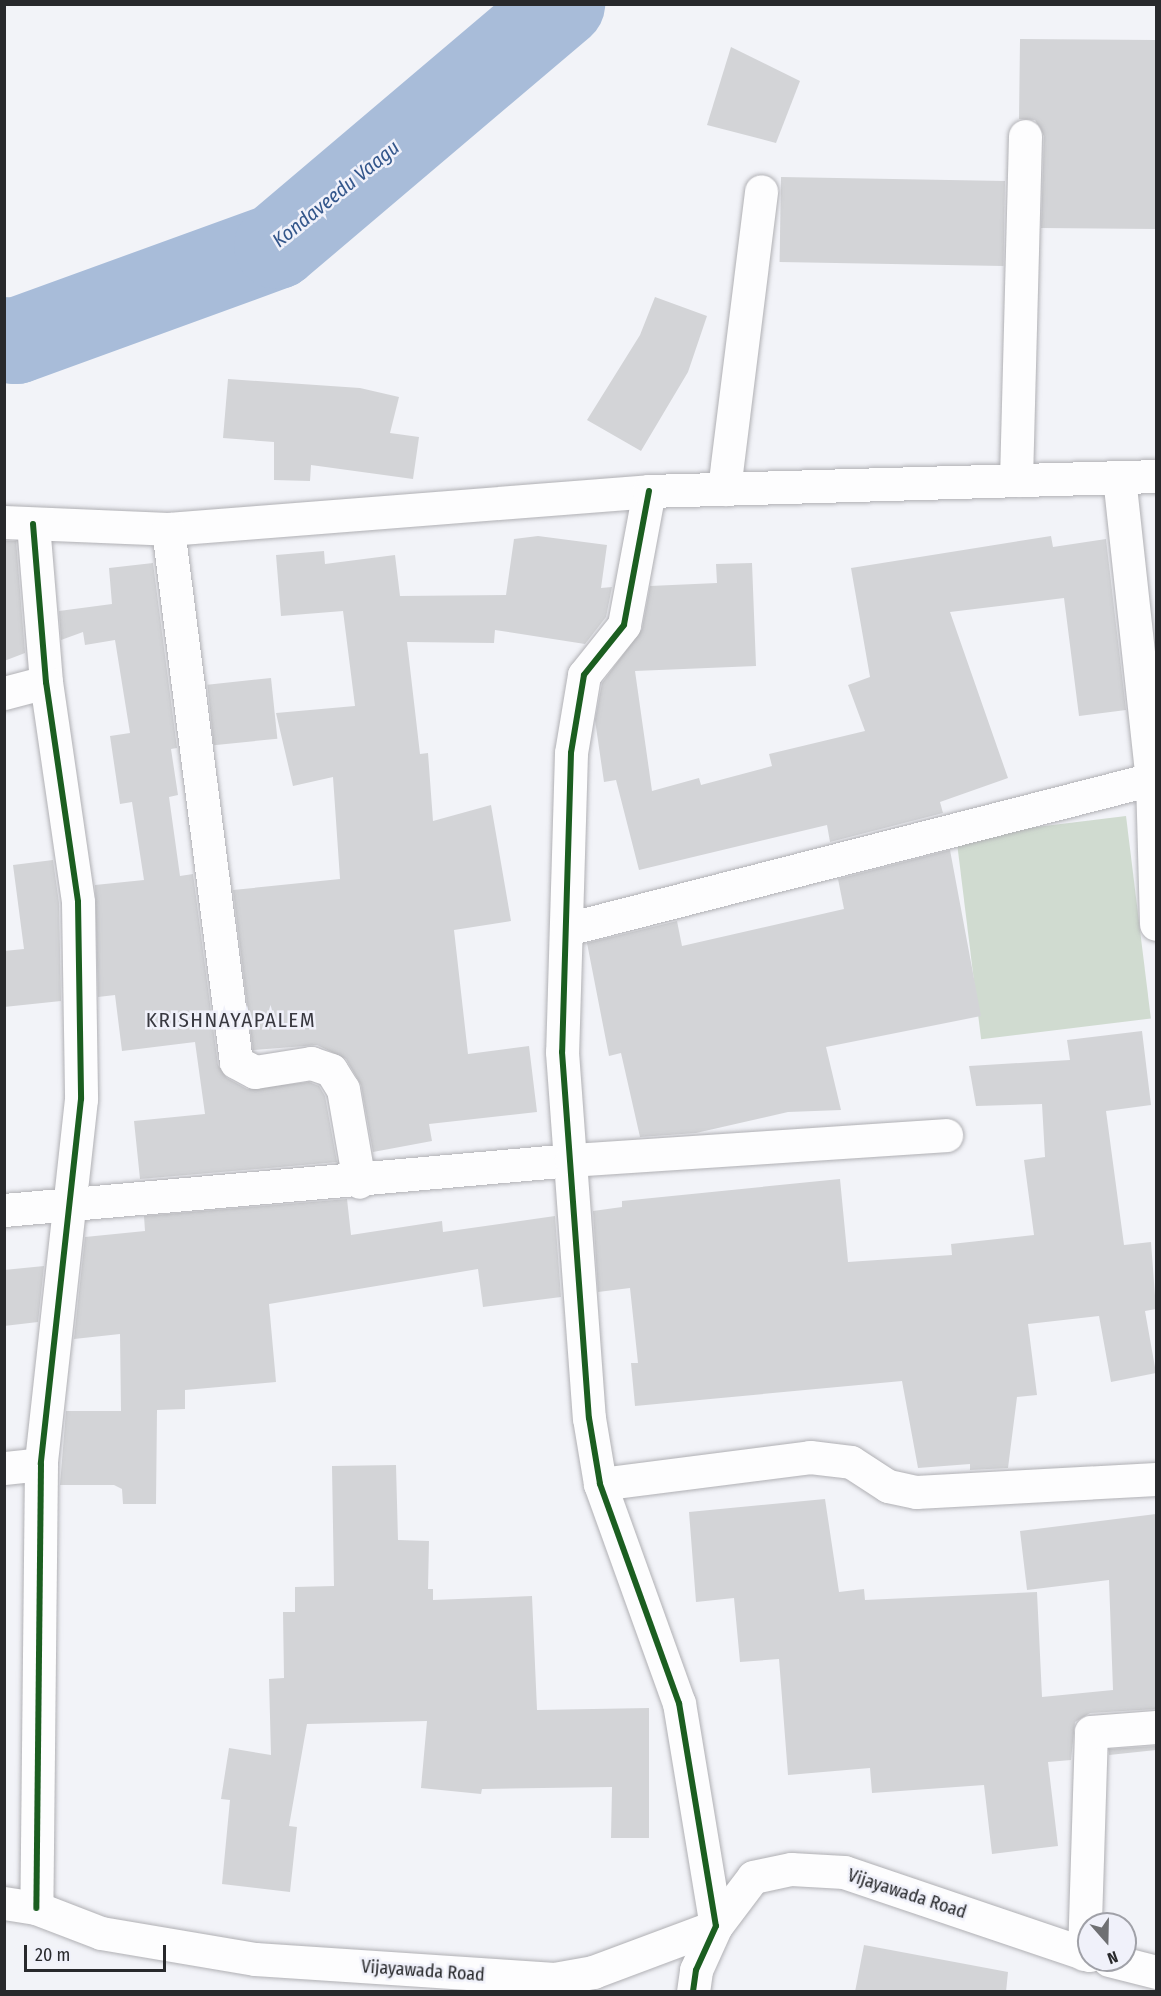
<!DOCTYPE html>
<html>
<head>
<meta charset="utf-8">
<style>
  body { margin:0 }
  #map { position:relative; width:1161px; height:1996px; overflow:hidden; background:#f2f3f8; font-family:"Fira Sans Condensed",sans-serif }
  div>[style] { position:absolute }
  .green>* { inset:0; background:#d0dbd0; transform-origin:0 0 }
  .river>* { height:86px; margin:-43px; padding:0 43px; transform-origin:43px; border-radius:43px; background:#a8bcd9 }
  .building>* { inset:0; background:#d3d4d7; transform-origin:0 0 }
  .roads { filter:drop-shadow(0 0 2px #b0b0b4) drop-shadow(0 0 2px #b0b0b4) }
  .minor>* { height:33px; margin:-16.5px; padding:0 16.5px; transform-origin:16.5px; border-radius:16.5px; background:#fdfdfe }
  .tertiary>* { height:33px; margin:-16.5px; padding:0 16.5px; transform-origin:16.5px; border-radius:16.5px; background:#fdfdfe }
  .secondary>* { height:33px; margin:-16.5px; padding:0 16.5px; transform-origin:16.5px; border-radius:16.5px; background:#fdfdfe }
  .cycleway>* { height:6px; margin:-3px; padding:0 3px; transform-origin:3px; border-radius:3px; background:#1b5e20 }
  span { translate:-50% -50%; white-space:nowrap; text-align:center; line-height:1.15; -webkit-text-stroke:5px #f0f1fa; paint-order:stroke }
  .street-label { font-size:18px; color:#28292c }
  .water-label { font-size:20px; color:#33568b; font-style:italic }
  .quarter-label { font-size:21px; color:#393940; letter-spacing:1.5px }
  .frame { position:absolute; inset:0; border:6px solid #28292c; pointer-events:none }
  .north { position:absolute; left:1077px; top:1912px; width:60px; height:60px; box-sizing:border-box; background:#f0f1fa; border:2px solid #a0a1a8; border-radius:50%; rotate:160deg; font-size:16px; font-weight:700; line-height:24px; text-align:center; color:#28292c }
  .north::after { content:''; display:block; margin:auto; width:21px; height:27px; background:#6f7073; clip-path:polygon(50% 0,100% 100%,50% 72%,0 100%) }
  .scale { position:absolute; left:24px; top:1945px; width:142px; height:27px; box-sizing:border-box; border:3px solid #28292c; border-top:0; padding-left:8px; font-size:18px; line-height:21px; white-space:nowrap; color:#28292c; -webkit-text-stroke:4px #f0f1fa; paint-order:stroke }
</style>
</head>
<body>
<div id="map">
  <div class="green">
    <i style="left:1126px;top:816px;width:204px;height:171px;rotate:83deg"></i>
  </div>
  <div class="river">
    <i style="left:4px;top:340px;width:12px;rotate:5deg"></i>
    <i style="left:16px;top:341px;width:278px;rotate:-20deg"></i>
    <i style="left:277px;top:246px;width:374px;rotate:-40.3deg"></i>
  </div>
  <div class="building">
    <i style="clip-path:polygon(1020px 39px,1156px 40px,1156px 229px,1041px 228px,1044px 136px,1035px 120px,1019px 119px)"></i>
    <i style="clip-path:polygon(731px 47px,800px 81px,776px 143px,707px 125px)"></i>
    <i style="left:1005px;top:181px;width:85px;height:224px;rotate:91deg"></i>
    <i style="clip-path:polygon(655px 297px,707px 316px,688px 372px,641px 451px,587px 420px,640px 335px)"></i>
    <i style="clip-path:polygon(228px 379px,360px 388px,399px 397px,390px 433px,419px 437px,413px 479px,311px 465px,310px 481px,274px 480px,274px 442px,223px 438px)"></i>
    <i style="clip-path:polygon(538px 536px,607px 545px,601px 588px,612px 587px,606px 617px,585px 644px,495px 630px,494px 643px,407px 642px,420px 754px,428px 753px,433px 821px,491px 805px,511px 921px,454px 930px,468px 1054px,529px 1046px,537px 1112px,429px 1124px,432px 1141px,373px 1152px,361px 1085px,346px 1059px,317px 1045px,253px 1050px,233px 890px,340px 879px,333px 777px,293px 786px,276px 713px,355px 706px,343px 611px,281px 616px,276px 555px,324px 551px,325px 564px,395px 555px,400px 596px,506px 595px,514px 539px)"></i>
    <i style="clip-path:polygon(1051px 536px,1053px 547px,1106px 539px,1126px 710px,1079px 716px,1064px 598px,950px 612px,1008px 778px,940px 802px,943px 813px,830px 842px,827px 825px,639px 870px,616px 780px,604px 782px,595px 720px,602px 683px,642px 629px,650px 586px,717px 583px,716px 564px,752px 563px,756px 666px,635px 671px,652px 791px,699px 778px,701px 785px,772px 766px,769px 754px,865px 731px,848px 685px,870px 677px,851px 568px)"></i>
    <i style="clip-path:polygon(4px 541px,16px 541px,25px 653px,4px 661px)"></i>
    <i style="clip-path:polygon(153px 563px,177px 748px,171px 749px,178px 795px,169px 797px,180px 876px,193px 874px,218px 1065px,227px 1078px,247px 1089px,309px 1082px,319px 1086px,325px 1096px,337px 1162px,140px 1179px,134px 1121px,205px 1114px,195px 1042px,122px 1051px,115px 995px,98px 997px,95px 885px,144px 880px,132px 802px,120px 804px,110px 736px,130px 733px,115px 640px,85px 645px,83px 632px,61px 640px,59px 611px,112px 604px,109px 568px)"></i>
    <i style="left:271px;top:678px;width:61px;height:64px;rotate:84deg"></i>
    <i style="clip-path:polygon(950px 850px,981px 1016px,826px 1047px,841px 1110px,788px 1112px,696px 1133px,640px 1137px,621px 1053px,609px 1056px,587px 943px,677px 921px,682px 946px,844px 909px,838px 879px)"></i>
    <i style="clip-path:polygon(53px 860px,59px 903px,61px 1001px,4px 1007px,4px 951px,24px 949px,13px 865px)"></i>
    <i style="clip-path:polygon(1142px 1031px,1151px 1105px,1106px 1111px,1124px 1245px,1151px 1242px,1156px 1309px,1145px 1311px,1156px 1373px,1111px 1382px,1099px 1316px,1028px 1324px,1037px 1395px,1017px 1397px,1008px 1468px,970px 1470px,970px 1464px,918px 1468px,902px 1381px,635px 1406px,631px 1363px,638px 1363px,630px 1288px,598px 1292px,593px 1211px,622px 1207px,622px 1201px,840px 1179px,848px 1262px,952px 1255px,951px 1244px,1034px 1235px,1024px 1160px,1045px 1157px,1042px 1104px,976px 1106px,969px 1066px,1070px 1060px,1067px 1040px)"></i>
    <i style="clip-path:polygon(347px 1199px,351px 1235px,442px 1221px,443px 1232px,555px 1216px,561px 1297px,483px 1307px,478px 1269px,269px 1304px,276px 1382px,185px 1390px,185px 1409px,157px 1410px,156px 1504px,123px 1504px,122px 1489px,114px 1485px,60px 1485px,66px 1411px,121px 1411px,120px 1334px,74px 1339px,85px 1237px,145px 1231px,144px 1216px)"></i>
    <i style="clip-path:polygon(44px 1266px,38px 1322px,4px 1326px,4px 1270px)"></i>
    <i style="clip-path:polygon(396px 1465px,398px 1540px,429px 1541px,428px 1589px,433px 1589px,433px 1600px,532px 1596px,537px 1710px,649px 1708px,649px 1838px,611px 1838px,612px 1787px,482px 1789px,481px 1794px,421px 1788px,427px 1721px,307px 1724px,289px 1826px,297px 1827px,290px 1892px,222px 1884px,230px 1800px,221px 1799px,229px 1748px,271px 1755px,269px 1679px,284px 1678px,283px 1612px,295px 1612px,295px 1587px,334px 1586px,332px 1466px)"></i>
    <i style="clip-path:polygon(825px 1499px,839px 1592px,864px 1589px,865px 1600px,1037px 1592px,1042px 1697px,1113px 1690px,1109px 1580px,1027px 1590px,1020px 1531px,1156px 1514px,1156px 1709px,1090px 1713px,1075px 1722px,1071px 1760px,1048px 1762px,1058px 1846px,992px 1854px,984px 1785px,872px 1793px,870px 1768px,788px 1775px,779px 1659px,740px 1662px,734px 1598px,696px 1602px,689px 1512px)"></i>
    <i style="clip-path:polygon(1156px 1746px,1156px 1750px,1109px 1755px,1109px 1749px)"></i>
    <i style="clip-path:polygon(864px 1945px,1008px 1972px,1006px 1992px,855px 1992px)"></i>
  </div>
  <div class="roads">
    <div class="minor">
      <i style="left:1119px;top:477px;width:304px;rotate:83.8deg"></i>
      <i style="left:1152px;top:779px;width:145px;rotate:88.4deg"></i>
      <i style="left:1016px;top:480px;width:344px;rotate:-88.5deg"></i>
      <i style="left:724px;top:489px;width:300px;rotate:-82.9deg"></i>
      <i style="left:649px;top:491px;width:136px;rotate:100.6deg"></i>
      <i style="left:624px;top:625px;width:64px;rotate:128.7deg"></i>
      <i style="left:584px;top:675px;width:79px;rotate:99.5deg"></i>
      <i style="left:571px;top:753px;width:299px;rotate:91.7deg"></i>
      <i style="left:562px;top:1052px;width:367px;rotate:85.8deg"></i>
      <i style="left:589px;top:1418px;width:67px;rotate:80.5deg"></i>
      <i style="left:600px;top:1484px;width:233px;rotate:70.2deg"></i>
      <i style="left:679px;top:1703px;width:226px;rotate:80.6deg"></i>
      <i style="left:4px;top:522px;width:164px;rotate:2.4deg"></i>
      <i style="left:168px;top:529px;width:482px;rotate:-4.5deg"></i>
      <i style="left:649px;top:491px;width:507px;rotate:-1.69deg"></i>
      <i style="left:33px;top:524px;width:159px;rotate:85.3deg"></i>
      <i style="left:46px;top:682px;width:222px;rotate:81.7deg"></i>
      <i style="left:78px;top:902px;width:197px;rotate:89.1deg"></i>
      <i style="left:81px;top:1099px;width:367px;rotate:96.3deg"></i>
      <i style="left:41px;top:1464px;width:444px;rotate:90.6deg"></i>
      <i style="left:168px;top:529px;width:537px;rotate:82.73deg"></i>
      <i style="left:236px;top:1062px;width:21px;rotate:28deg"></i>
      <i style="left:255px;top:1072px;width:57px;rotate:-9.1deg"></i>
      <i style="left:311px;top:1063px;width:21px;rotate:19deg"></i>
      <i style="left:331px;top:1070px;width:22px;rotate:58deg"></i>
      <i style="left:343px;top:1089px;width:94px;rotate:80.2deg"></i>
      <i style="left:4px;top:693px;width:43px;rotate:-14.7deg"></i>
      <i style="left:567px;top:929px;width:604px;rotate:-14.38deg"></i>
      <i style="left:4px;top:1210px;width:569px;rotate:-5.04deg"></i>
      <i style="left:571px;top:1160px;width:376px;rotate:-3.8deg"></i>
      <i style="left:4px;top:1468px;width:37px;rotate:-6deg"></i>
      <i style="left:600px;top:1484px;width:212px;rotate:-7.3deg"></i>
      <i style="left:810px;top:1457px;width:41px;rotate:7deg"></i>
      <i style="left:851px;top:1462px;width:44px;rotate:33deg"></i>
      <i style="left:888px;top:1486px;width:29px;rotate:12deg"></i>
      <i style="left:916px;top:1492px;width:240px;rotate:-3.1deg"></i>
      <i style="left:1084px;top:1954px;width:222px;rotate:-88.2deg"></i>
      <i style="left:1091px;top:1732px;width:65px;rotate:-4.4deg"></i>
    </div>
    <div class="tertiary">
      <i style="left:693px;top:1992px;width:22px;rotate:-82deg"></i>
      <i style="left:696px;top:1970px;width:48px;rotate:-65.6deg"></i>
    </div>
    <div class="secondary">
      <i style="left:4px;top:1903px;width:32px;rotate:9deg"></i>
      <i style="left:36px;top:1908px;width:70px;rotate:21deg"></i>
      <i style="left:101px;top:1933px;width:156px;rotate:9.6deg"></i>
      <i style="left:255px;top:1959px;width:300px;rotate:3.8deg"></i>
      <i style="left:554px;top:1979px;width:40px;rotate:-10deg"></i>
      <i style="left:593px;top:1972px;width:131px;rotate:-20.5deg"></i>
      <i style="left:716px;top:1926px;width:61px;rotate:-52.9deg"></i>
      <i style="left:753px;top:1877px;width:39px;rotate:-12deg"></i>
      <i style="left:791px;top:1869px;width:53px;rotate:3.2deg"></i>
      <i style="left:844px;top:1872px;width:259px;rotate:18.7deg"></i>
      <i style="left:1109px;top:1960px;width:49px;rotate:14.3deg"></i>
    </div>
  </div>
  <div class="cycleway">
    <i style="left:649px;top:491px;width:136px;rotate:100.6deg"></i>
    <i style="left:624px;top:625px;width:64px;rotate:128.7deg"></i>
    <i style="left:584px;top:675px;width:79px;rotate:99.5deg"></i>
    <i style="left:571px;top:753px;width:299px;rotate:91.7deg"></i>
    <i style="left:562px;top:1052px;width:367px;rotate:85.8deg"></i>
    <i style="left:589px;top:1418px;width:67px;rotate:80.5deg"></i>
    <i style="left:600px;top:1484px;width:233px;rotate:70.2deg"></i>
    <i style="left:679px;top:1703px;width:226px;rotate:80.6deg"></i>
    <i style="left:716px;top:1926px;width:48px;rotate:114.4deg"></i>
    <i style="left:696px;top:1970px;width:22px;rotate:98deg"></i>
    <i style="left:33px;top:524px;width:159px;rotate:85.3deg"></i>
    <i style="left:46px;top:682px;width:222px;rotate:81.7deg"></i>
    <i style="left:78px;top:902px;width:197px;rotate:89.1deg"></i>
    <i style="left:81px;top:1099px;width:367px;rotate:96.3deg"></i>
    <i style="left:41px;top:1464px;width:444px;rotate:90.6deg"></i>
  </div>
  <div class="street-label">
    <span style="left:907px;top:1894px;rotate:18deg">Vijayawada Road</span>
    <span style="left:423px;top:1971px;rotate:4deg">Vijayawada Road</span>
  </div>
  <div class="water-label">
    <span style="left:336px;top:194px;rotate:-39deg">Kondaveedu Vaagu</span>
  </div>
  <div class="quarter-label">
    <span style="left:231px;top:1020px">KRISHNAYAPALEM</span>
  </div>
  <div class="frame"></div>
  <div class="north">N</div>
  <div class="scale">20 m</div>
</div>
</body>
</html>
